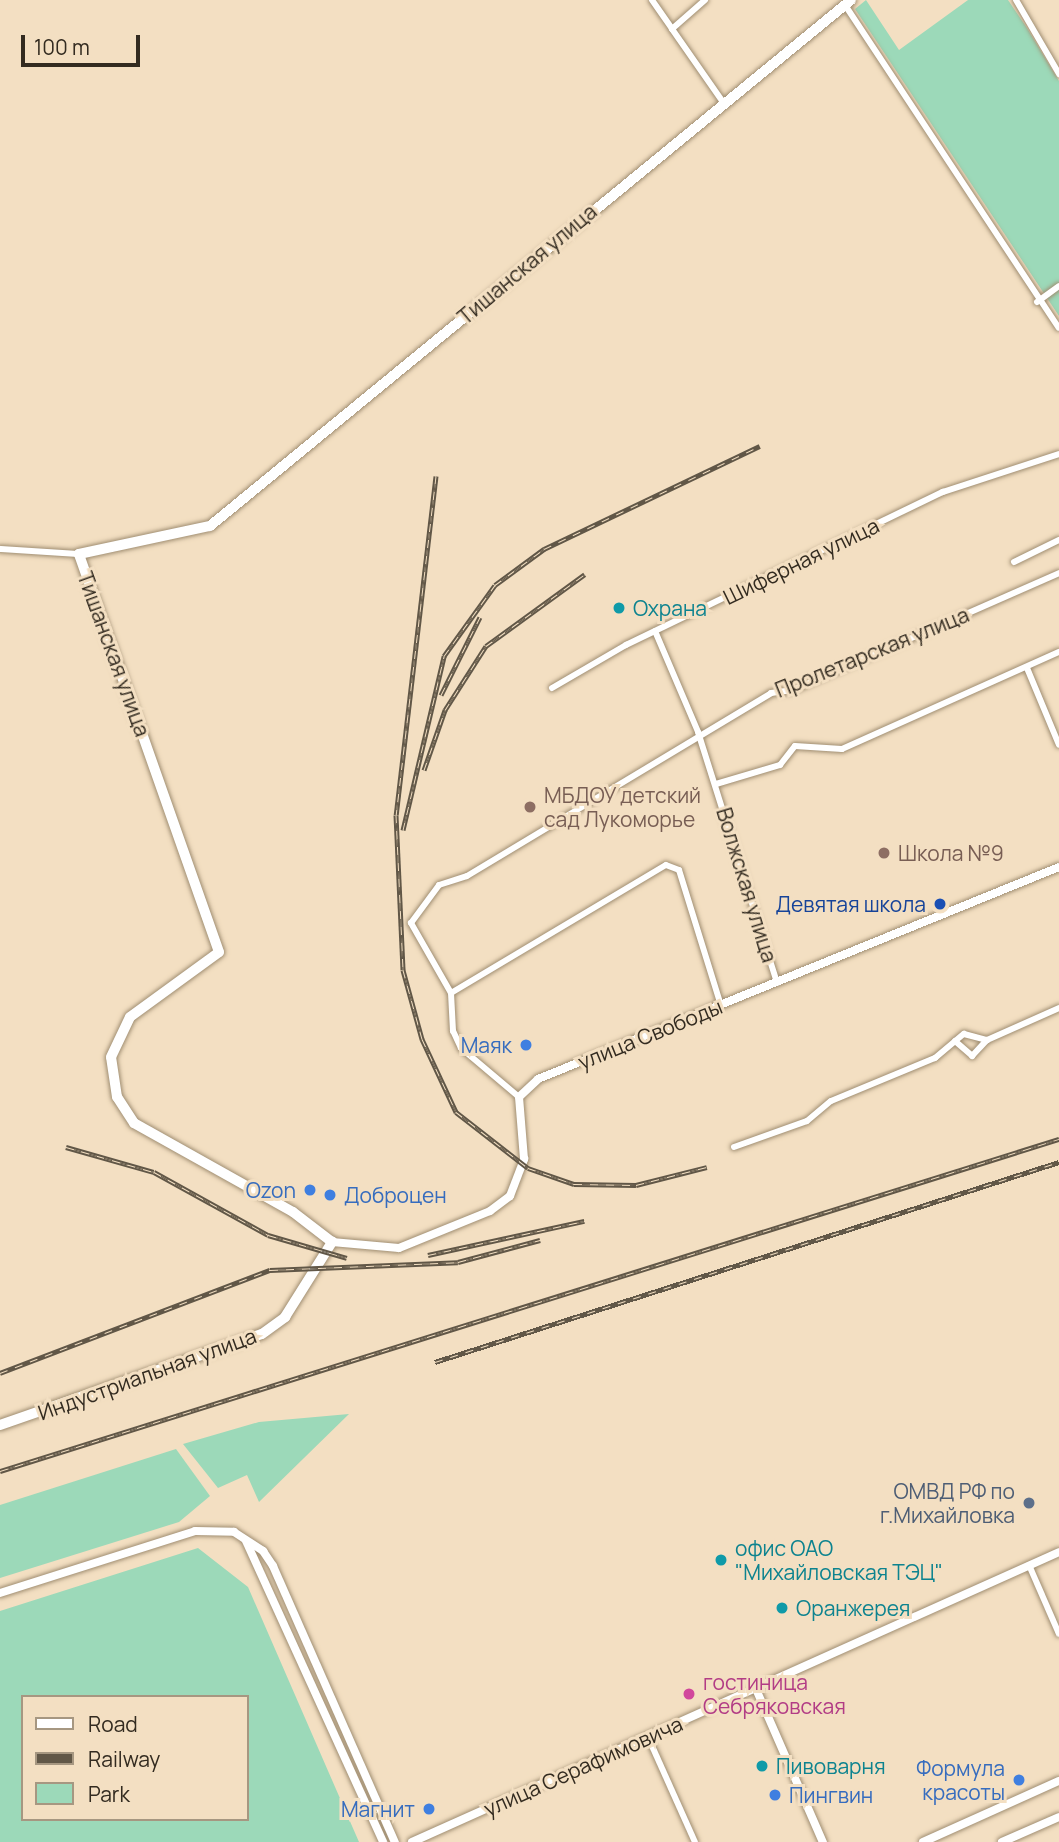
<!DOCTYPE html>
<html>
<head>
<meta charset="utf-8">
<style>
  body { margin:0 }
  #map { position:relative; width:1059px; height:1842px; overflow:hidden; background:#f3dfc2; font-family:Manrope,sans-serif }
  div>[style] { position:absolute }
  .green>* { inset:0; background:#9cd9b9 }
  .roads { filter:drop-shadow(0 0 2px #a08e72) drop-shadow(0 0 2px #a08e72) }
  .minor>* { height:6px; margin:-3px; padding:0 3px; transform-origin:3px; border-radius:3px; background:#fff }
  .tertiary>* { height:8px; margin:-4px; padding:0 4px; transform-origin:4px; border-radius:4px; background:#fff }
  .secondary>* { height:10px; margin:-5px; padding:0 5px; transform-origin:5px; border-radius:5px; background:#fff }
  .rail>* { height:5px; margin-top:-2.5px; transform-origin:0; background:repeating-linear-gradient(90deg,#f3dfc2 0 8px,#615747 0 16px); box-sizing:border-box; border-block:2px solid #615747 }
  .dots>* { width:19px; height:19px; translate:-50% -50%; box-sizing:border-box; border:4px solid #f3dfc2; border-radius:50% }
  span { translate:-50% -50%; white-space:nowrap; text-align:center; line-height:1.15; -webkit-text-stroke:6px #f3dfc2; paint-order:stroke }
  .street-label { font-size:21px; color:#332b20 }
  .culture-label { font-size:21px; color:#0d838f }
  .left { translate:0 -50%; text-align:left }
  .education-label { font-size:21px; color:#785e54 }
  .transit-label { font-size:21px; color:#164399 }
  .right { translate:-100% -50%; text-align:right }
  .shop-label { font-size:21px; color:#366cbe }
  .service-label { font-size:21px; color:#4e5e75 }
  .hotel-label { font-size:21px; color:#b23c85 }
  .legend { position:absolute; left:21px; top:1695px; width:228px; height:126px; box-sizing:border-box; background:#f3dfc2; border:2px solid #a69781; margin:0; padding:9px 12px; list-style:none; font-size:21px; color:#332b20 }
  .legend li { display:flex; align-items:center; gap:14px; height:35px }
  .legend b { width:35px; border:2px solid #a69781 }
  .scale { position:absolute; left:21px; top:35px; width:119px; height:32px; box-sizing:border-box; border:4px solid #332b20; border-top:0; padding-left:9px; font-size:21px; line-height:24px; white-space:nowrap; color:#332b20; -webkit-text-stroke:5px #f3dfc2; paint-order:stroke }
</style>
</head>
<body>
<div id="map">
  <div class="green">
    <i style="clip-path:polygon(866px 0,899px 50px,968px 0,1008px 0,1027px 28px,1059px 81px,1059px 316px,855px 9px)"></i>
    <i style="clip-path:polygon(349px 1414px,259px 1502px,247px 1475px,218px 1488px,183px 1444px,259px 1422px)"></i>
    <i style="clip-path:polygon(176px 1449px,210px 1496px,179px 1522px,0 1578px,0 1505px)"></i>
    <i style="clip-path:polygon(evenodd,198px 1548px,248px 1587px,359px 1842px,0 1842px,0 1611px,198px 1548px,23px 1697px,247px 1697px,247px 1819px,23px 1819px,23px 1697px)"></i>
  </div>
  <div class="roads">
    <div class="minor">
      <i style="left:652px;top:0;width:35px;rotate:55deg"></i>
      <i style="left:705px;top:0;width:44px;rotate:138.7deg"></i>
      <i style="left:672px;top:29px;width:89px;rotate:55.1deg"></i>
      <i style="left:1016px;top:0;width:86px;rotate:59.8deg"></i>
      <i style="left:845px;top:5px;width:387px;rotate:56.5deg"></i>
      <i style="left:1037px;top:302px;width:27px;rotate:-36deg"></i>
      <i style="left:0;top:549px;width:79px;rotate:3.6deg"></i>
      <i style="left:1014px;top:562px;width:50px;rotate:-26.1deg"></i>
      <i style="left:655px;top:631px;width:110px;rotate:66.9deg"></i>
      <i style="left:698px;top:732px;width:263px;rotate:72.5deg"></i>
      <i style="left:1027px;top:668px;width:83px;rotate:67.4deg"></i>
      <i style="left:552px;top:688px;width:86px;rotate:-30.2deg"></i>
      <i style="left:626px;top:645px;width:352px;rotate:-25.8deg"></i>
      <i style="left:943px;top:492px;width:122px;rotate:-18.1deg"></i>
      <i style="left:716px;top:784px;width:67px;rotate:-16.5deg"></i>
      <i style="left:780px;top:765px;width:24px;rotate:-52deg"></i>
      <i style="left:795px;top:746px;width:47px;rotate:3.7deg"></i>
      <i style="left:842px;top:749px;width:238px;rotate:-24.1deg"></i>
      <i style="left:451px;top:993px;width:81px;rotate:-119.7deg"></i>
      <i style="left:411px;top:923px;width:47px;rotate:-53.6deg"></i>
      <i style="left:439px;top:885px;width:29px;rotate:-18deg"></i>
      <i style="left:467px;top:876px;width:355px;rotate:-31deg"></i>
      <i style="left:771px;top:693px;width:22px;rotate:-8deg"></i>
      <i style="left:793px;top:690px;width:291px;rotate:-23.7deg"></i>
      <i style="left:955px;top:1041px;width:23px;rotate:41deg"></i>
      <i style="left:972px;top:1056px;width:22px;rotate:-47deg"></i>
      <i style="left:519px;top:1097px;width:76px;rotate:-139.8deg"></i>
      <i style="left:461px;top:1048px;width:19px;rotate:-115deg"></i>
      <i style="left:453px;top:1031px;width:38px;rotate:-93deg"></i>
      <i style="left:451px;top:993px;width:250px;rotate:-30.8deg"></i>
      <i style="left:666px;top:865px;width:14px;rotate:21deg"></i>
      <i style="left:679px;top:870px;width:142px;rotate:72.8deg"></i>
      <i style="left:734px;top:1147px;width:77px;rotate:-19.6deg"></i>
      <i style="left:807px;top:1121px;width:31px;rotate:-40deg"></i>
      <i style="left:831px;top:1101px;width:113px;rotate:-22.5deg"></i>
      <i style="left:935px;top:1058px;width:38px;rotate:-40deg"></i>
      <i style="left:964px;top:1034px;width:24px;rotate:15deg"></i>
      <i style="left:987px;top:1040px;width:79px;rotate:-24deg"></i>
      <i style="left:1029px;top:1565px;width:75px;rotate:66.5deg"></i>
      <i style="left:648px;top:1737px;width:115px;rotate:65.9deg"></i>
    </div>
    <div class="tertiary">
      <i style="left:332px;top:1242px;width:67px;rotate:5.1deg"></i>
      <i style="left:399px;top:1248px;width:98px;rotate:-22.1deg"></i>
      <i style="left:490px;top:1211px;width:25px;rotate:-37deg"></i>
      <i style="left:510px;top:1196px;width:40px;rotate:-69deg"></i>
      <i style="left:524px;top:1159px;width:62px;rotate:-94.6deg"></i>
      <i style="left:519px;top:1097px;width:26px;rotate:-43deg"></i>
      <i style="left:538px;top:1079px;width:562px;rotate:-22.14deg"></i>
      <i style="left:246px;top:1541px;width:331px;rotate:65.5deg"></i>
      <i style="left:0;top:1593px;width:205px;rotate:-17.6deg"></i>
      <i style="left:195px;top:1531px;width:39px;rotate:1deg"></i>
      <i style="left:234px;top:1532px;width:35px;rotate:33deg"></i>
      <i style="left:263px;top:1551px;width:18px;rotate:56deg"></i>
      <i style="left:273px;top:1566px;width:302px;rotate:66.2deg"></i>
      <i style="left:756px;top:1689px;width:167px;rotate:66.4deg"></i>
      <i style="left:412px;top:1842px;width:709px;rotate:-24.14deg"></i>
      <i style="left:923px;top:1842px;width:149px;rotate:-24.2deg"></i>
      <i style="left:1002px;top:1842px;width:62px;rotate:-23.7deg"></i>
    </div>
    <div class="secondary">
      <i style="left:0;top:1425px;width:277px;rotate:-19.2deg"></i>
      <i style="left:262px;top:1334px;width:29px;rotate:-36deg"></i>
      <i style="left:285px;top:1317px;width:89px;rotate:-57.9deg"></i>
      <i style="left:332px;top:1242px;width:49px;rotate:-142.4deg"></i>
      <i style="left:293px;top:1212px;width:182px;rotate:-150.8deg"></i>
      <i style="left:134px;top:1123px;width:31px;rotate:-123deg"></i>
      <i style="left:117px;top:1097px;width:40px;rotate:-98.5deg"></i>
      <i style="left:111px;top:1057px;width:44px;rotate:-64.6deg"></i>
      <i style="left:130px;top:1017px;width:110px;rotate:-36.1deg"></i>
      <i style="left:219px;top:952px;width:422px;rotate:-109.4deg"></i>
      <i style="left:79px;top:554px;width:134px;rotate:-12.1deg"></i>
      <i style="left:210px;top:526px;width:829px;rotate:-39.37deg"></i>
    </div>
  </div>
  <div class="rail">
    <i style="left:436px;top:476px;width:341px;rotate:96.7deg"></i>
    <i style="left:396px;top:815px;width:155px;rotate:87.4deg"></i>
    <i style="left:403px;top:970px;width:72px;rotate:74.6deg"></i>
    <i style="left:422px;top:1039px;width:81px;rotate:65deg"></i>
    <i style="left:456px;top:1112px;width:91px;rotate:37.9deg"></i>
    <i style="left:528px;top:1168px;width:49px;rotate:19.2deg"></i>
    <i style="left:574px;top:1184px;width:62px;rotate:0.9deg"></i>
    <i style="left:636px;top:1185px;width:73px;rotate:-14.2deg"></i>
    <i style="left:441px;top:695px;width:87px;rotate:-63.4deg"></i>
    <i style="left:424px;top:770px;width:64px;rotate:-70.7deg"></i>
    <i style="left:445px;top:710px;width:76px;rotate:-57.4deg"></i>
    <i style="left:486px;top:646px;width:122px;rotate:-36deg"></i>
    <i style="left:403px;top:830px;width:179px;rotate:-76.7deg"></i>
    <i style="left:444px;top:656px;width:87px;rotate:-54.3deg"></i>
    <i style="left:495px;top:585px;width:61px;rotate:-36.3deg"></i>
    <i style="left:544px;top:549px;width:239px;rotate:-25.5deg"></i>
    <i style="left:66px;top:1147px;width:91px;rotate:15.9deg"></i>
    <i style="left:154px;top:1172px;width:130px;rotate:28.9deg"></i>
    <i style="left:268px;top:1235px;width:82px;rotate:16.2deg"></i>
    <i style="left:428px;top:1255px;width:160px;rotate:-12.3deg"></i>
    <i style="left:435px;top:1362px;width:655px;rotate:-17.77deg"></i>
    <i style="left:0;top:1373px;width:289px;rotate:-20.9deg"></i>
    <i style="left:270px;top:1270px;width:188px;rotate:-2.4deg"></i>
    <i style="left:458px;top:1262px;width:85px;rotate:-15deg"></i>
    <i style="left:0;top:1471px;width:1110px;rotate:-17.41deg"></i>
  </div>
  <div class="dots">
    <i style="left:619px;top:608px;background:#0f9aa8"></i>
    <i style="left:530px;top:807px;background:#8d6e63"></i>
    <i style="left:884px;top:853px;background:#8d6e63"></i>
    <i style="left:940px;top:904px;background:#1a4fb4"></i>
    <i style="left:526px;top:1045px;background:#3f7fe0"></i>
    <i style="left:310px;top:1190px;background:#3f7fe0"></i>
    <i style="left:330px;top:1195px;background:#3f7fe0"></i>
    <i style="left:1029px;top:1503px;background:#5c6f8a"></i>
    <i style="left:721px;top:1560px;background:#0f9aa8"></i>
    <i style="left:782px;top:1608px;background:#0f9aa8"></i>
    <i style="left:689px;top:1694px;background:#d1479c"></i>
    <i style="left:762px;top:1766px;background:#0f9aa8"></i>
    <i style="left:1019px;top:1780px;background:#3f7fe0"></i>
    <i style="left:775px;top:1795px;background:#3f7fe0"></i>
    <i style="left:429px;top:1809px;background:#3f7fe0"></i>
  </div>
  <div class="street-label">
    <span style="left:527px;top:264px;rotate:-40deg">Тишанская улица</span>
    <span style="left:801px;top:561px;rotate:-26deg">Шиферная улица</span>
    <span style="left:872px;top:652px;rotate:-22deg">Пролетарская улица</span>
    <span style="left:114px;top:654px;rotate:70deg">Тишанская улица</span>
    <span style="left:747px;top:885px;rotate:73deg">Волжская улица</span>
    <span style="left:650px;top:1034px;rotate:-22deg">улица Свободы</span>
    <span style="left:147px;top:1374px;rotate:-20deg">Индустриальная улица</span>
    <span style="left:583px;top:1766px;rotate:-24deg">улица Серафимовича</span>
  </div>
  <div class="culture-label">
    <span class="left" style="left:633px;top:608px">Охрана</span>
    <span class="left" style="left:735px;top:1560px">офис ОАО<br>"Михайловская ТЭЦ"</span>
    <span class="left" style="left:796px;top:1608px">Оранжерея</span>
    <span class="left" style="left:776px;top:1766px">Пивоварня</span>
  </div>
  <div class="education-label">
    <span class="left" style="left:544px;top:807px">МБДОУ детский<br>сад Лукоморье</span>
    <span class="left" style="left:898px;top:853px">Школа №9</span>
  </div>
  <div class="transit-label">
    <span class="right" style="left:926px;top:904px">Девятая школа</span>
  </div>
  <div class="shop-label">
    <span class="right" style="left:512px;top:1045px">Mаяк</span>
    <span class="right" style="left:296px;top:1190px">Ozon</span>
    <span class="left" style="left:344px;top:1195px">Доброцен</span>
    <span class="right" style="left:1005px;top:1780px">Формула<br>красоты</span>
    <span class="left" style="left:789px;top:1795px">Пингвин</span>
    <span class="right" style="left:415px;top:1809px">Магнит</span>
  </div>
  <div class="service-label">
    <span class="right" style="left:1015px;top:1503px">ОМВД РФ по<br>г.Михайловка</span>
  </div>
  <div class="hotel-label">
    <span class="left" style="left:703px;top:1694px">гостиница<br>Себряковская</span>
  </div>
  <ul class="legend">
  <li><b style="height:9px;background:#fff"></b>Road</li>
  <li><b style="height:9px;background:#615747"></b>Railway</li>
  <li><b style="height:19px;background:#9cd9b9"></b>Park</li>
  </ul>
  <div class="scale">100 m</div>
</div>
</body>
</html>
